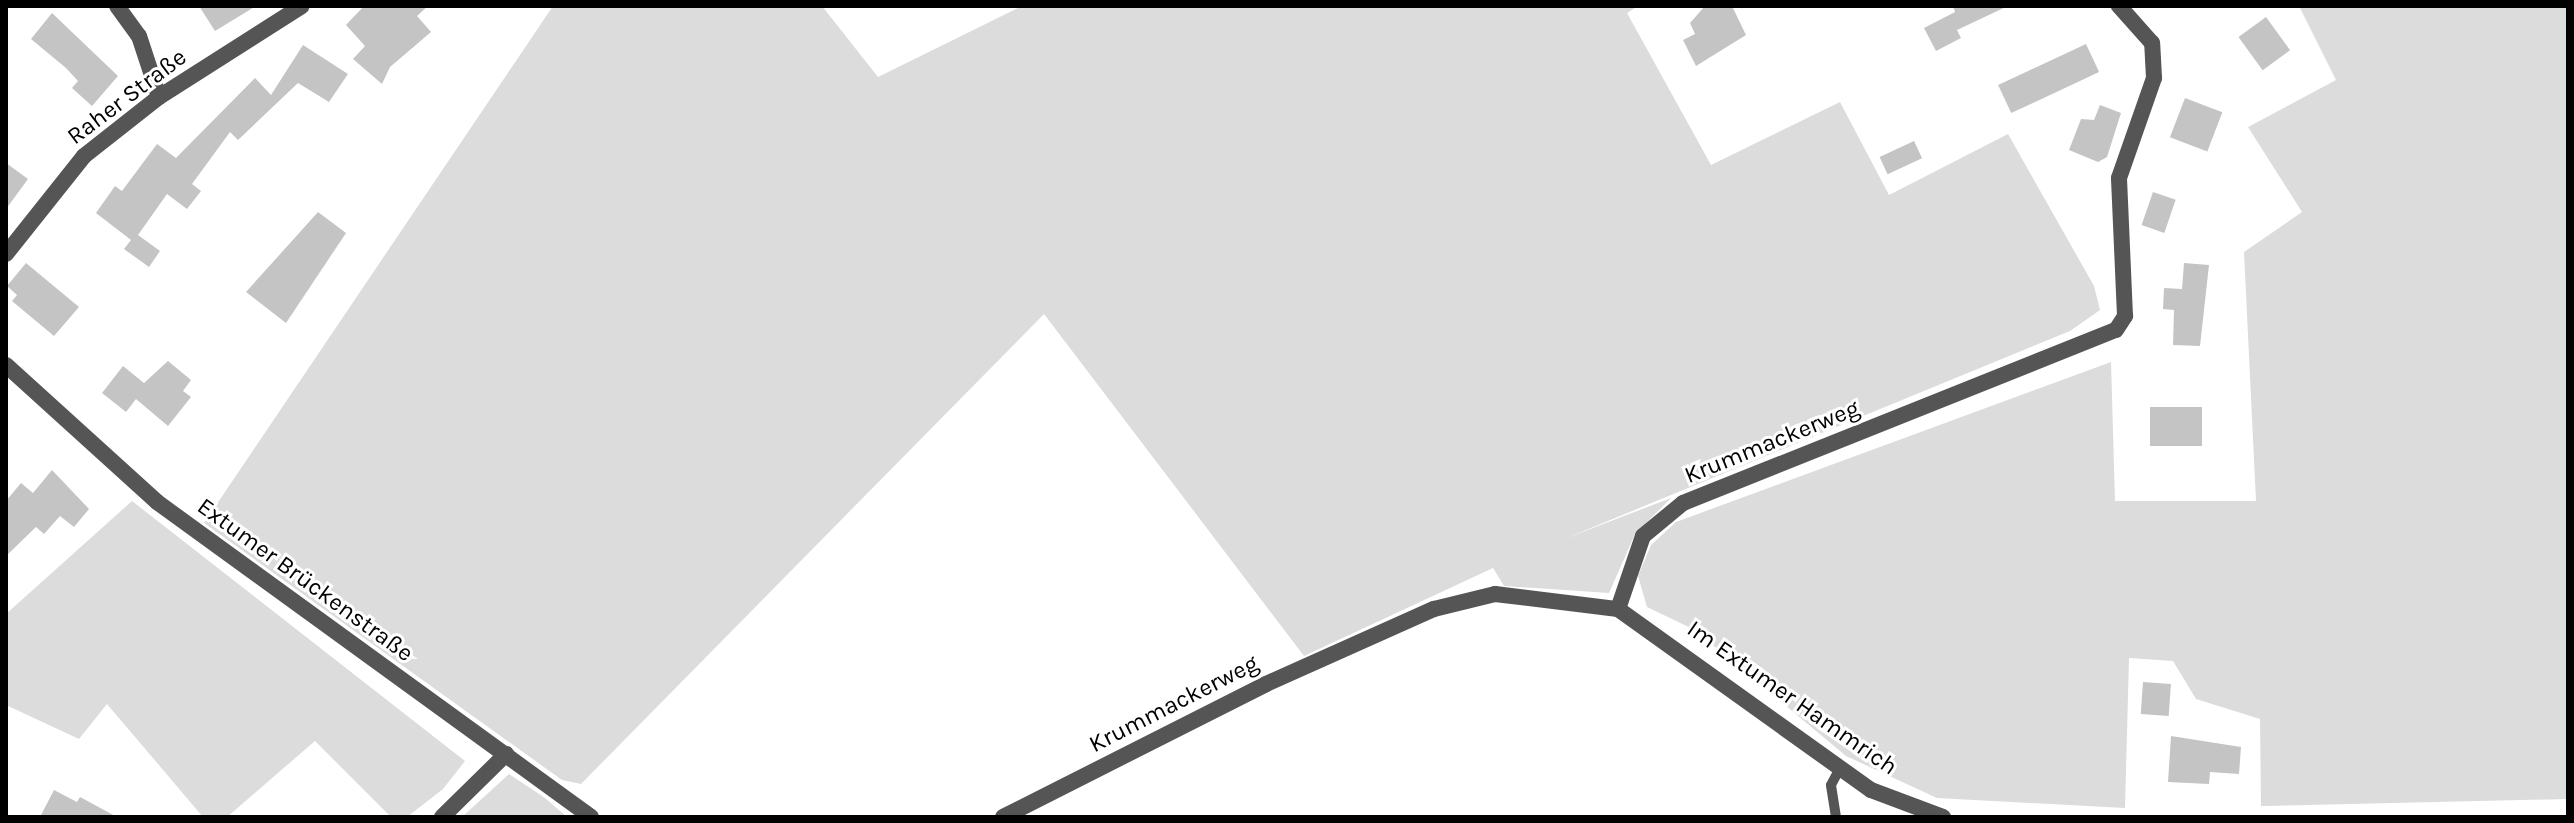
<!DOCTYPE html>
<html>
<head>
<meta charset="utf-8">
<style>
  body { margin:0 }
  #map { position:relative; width:2574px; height:823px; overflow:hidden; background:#fff; font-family:Karla,sans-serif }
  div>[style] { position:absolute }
  .green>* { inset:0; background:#dcdcdc }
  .building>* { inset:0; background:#c4c4c4; transform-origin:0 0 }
  .service>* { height:10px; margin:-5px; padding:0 5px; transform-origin:5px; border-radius:5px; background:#555 }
  .minor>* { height:16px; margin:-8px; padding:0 8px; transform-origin:8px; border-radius:8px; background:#555 }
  span { translate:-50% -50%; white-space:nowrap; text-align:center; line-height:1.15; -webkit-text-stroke:6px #fff; paint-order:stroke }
  .street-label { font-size:24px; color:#000 }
  .frame { position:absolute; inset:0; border:8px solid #000; pointer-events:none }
</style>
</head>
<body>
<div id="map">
  <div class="green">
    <i style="clip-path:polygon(553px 6px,822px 6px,878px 77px,1022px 6px,1638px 6px,1627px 13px,1711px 165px,1840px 102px,1889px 195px,2008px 134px,2094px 286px,2100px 310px,2070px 331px,1564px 539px,1671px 498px,1635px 534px,1609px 593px,1504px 586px,1493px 568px,1304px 656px,1044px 314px,581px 784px,562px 780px,204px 523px)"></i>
    <i style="clip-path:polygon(2299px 6px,2568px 6px,2568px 799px,2261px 806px,2260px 719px,2196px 699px,2173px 661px,2129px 658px,2125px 808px,1937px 798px,1846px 756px,1695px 630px,1647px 607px,1638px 576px,1651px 545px,1676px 522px,2111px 362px,2115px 501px,2256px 501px,2244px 252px,2302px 212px,2248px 127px,2336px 80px)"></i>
    <i style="clip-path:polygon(132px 501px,465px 761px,443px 789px,407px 817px,391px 817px,315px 741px,227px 817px,203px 817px,107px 704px,79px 739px,6px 705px,6px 614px)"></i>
    <i style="clip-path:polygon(509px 774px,545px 798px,567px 817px,462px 817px)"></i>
  </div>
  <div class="building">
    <i style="clip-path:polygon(199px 6px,256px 6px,215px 31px)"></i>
    <i style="clip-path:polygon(364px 6px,428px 6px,417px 16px,431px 32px,390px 67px,382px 84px,353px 59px,365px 46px,346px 25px)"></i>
    <i style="clip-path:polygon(1705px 6px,1732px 6px,1746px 35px,1696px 66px,1683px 40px,1695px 34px,1690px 23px)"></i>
    <i style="clip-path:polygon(1953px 6px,2008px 6px,1957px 30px,1961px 38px,1936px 51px,1924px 28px,1955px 12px)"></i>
    <i style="clip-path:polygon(52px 13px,118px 76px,92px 106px,72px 88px,78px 81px,66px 68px,31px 39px)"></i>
    <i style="left:2266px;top:17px;width:41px;height:34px;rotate:54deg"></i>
    <i style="left:2086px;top:44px;width:31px;height:97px;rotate:65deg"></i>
    <i style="clip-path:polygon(303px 45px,348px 74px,329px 102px,298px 83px,238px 140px,230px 132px,192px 184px,201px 191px,187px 209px,167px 194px,138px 235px,160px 251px,149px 267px,124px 249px,131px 240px,96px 213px,115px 186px,122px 191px,157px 144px,176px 158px,255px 78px,271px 95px)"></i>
    <i style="left:2185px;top:98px;width:40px;height:42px;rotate:21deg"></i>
    <i style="clip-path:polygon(2100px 105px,2121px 113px,2107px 157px,2098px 162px,2069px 150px,2081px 119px,2094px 120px)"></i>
    <i style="left:1914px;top:141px;width:19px;height:38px;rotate:65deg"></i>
    <i style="clip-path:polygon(6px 163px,28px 179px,6px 209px)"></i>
    <i style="left:2153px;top:192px;width:24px;height:35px;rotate:19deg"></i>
    <i style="clip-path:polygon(318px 212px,346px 233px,286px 323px,246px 292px)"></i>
    <i style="clip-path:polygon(26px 263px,79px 307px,54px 336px,12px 301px,17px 295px,7px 286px)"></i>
    <i style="clip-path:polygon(2184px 263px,2209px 265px,2200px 346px,2173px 345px,2174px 310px,2163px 309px,2164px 288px,2182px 289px)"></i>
    <i style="clip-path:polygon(168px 361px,191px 380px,183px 391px,191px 397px,168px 426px,136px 399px,126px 412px,102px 393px,123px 366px,144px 383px)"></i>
    <i style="left:2150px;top:407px;width:52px;height:39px"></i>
    <i style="clip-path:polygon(52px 470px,89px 509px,74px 527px,60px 516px,44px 534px,36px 527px,6px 556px,6px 501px,21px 483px,33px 493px)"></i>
    <i style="left:2143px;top:682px;width:28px;height:32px;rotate:4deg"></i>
    <i style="clip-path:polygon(2171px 736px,2241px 747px,2239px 774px,2210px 772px,2209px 784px,2168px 782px)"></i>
    <i style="clip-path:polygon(54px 790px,77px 802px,80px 797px,117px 817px,40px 817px)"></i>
  </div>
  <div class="service">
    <i style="left:1836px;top:817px;width:32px;rotate:-99deg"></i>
    <i style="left:1831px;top:785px;width:19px;rotate:-62deg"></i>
  </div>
  <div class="minor">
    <i style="left:117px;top:6px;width:37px;rotate:54deg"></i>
    <i style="left:139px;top:36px;width:64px;rotate:71.8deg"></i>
    <i style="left:6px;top:254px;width:125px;rotate:-51.5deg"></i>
    <i style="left:84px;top:156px;width:95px;rotate:-38.2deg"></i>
    <i style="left:159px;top:97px;width:169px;rotate:-32.5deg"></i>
    <i style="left:6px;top:365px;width:204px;rotate:42.2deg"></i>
    <i style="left:157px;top:502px;width:536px;rotate:35.97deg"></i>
    <i style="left:1618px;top:609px;width:77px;rotate:-71.1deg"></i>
    <i style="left:1643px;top:536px;width:52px;rotate:-39.5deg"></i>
    <i style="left:1683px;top:503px;width:466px;rotate:-21.8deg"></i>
    <i style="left:2116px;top:330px;width:17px;rotate:-57deg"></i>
    <i style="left:2125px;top:316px;width:138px;rotate:-92.5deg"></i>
    <i style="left:2119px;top:178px;width:106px;rotate:-70.7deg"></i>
    <i style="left:2154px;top:78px;width:35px;rotate:-93deg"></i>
    <i style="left:2152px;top:43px;width:50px;rotate:-131.7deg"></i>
    <i style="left:442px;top:817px;width:90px;rotate:-44.5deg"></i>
    <i style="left:1003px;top:817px;width:295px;rotate:-26.8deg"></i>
    <i style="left:1266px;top:684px;width:184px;rotate:-24.1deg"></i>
    <i style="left:1434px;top:609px;width:63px;rotate:-13.8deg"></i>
    <i style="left:1495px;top:594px;width:124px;rotate:7deg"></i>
    <i style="left:1618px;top:609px;width:311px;rotate:35.6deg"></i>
    <i style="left:1871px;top:790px;width:77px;rotate:20.6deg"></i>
  </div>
  <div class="street-label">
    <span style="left:127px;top:97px;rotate:-37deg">Raher Straße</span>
    <span style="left:1772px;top:442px;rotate:-22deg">Krummackerweg</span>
    <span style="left:305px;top:580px;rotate:36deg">Extumer Brückenstraße</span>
    <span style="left:1792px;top:698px;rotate:35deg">Im Extumer Hammrich</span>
    <span style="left:1174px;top:704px;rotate:-27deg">Krummackerweg</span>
  </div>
  <div class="frame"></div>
</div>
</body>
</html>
